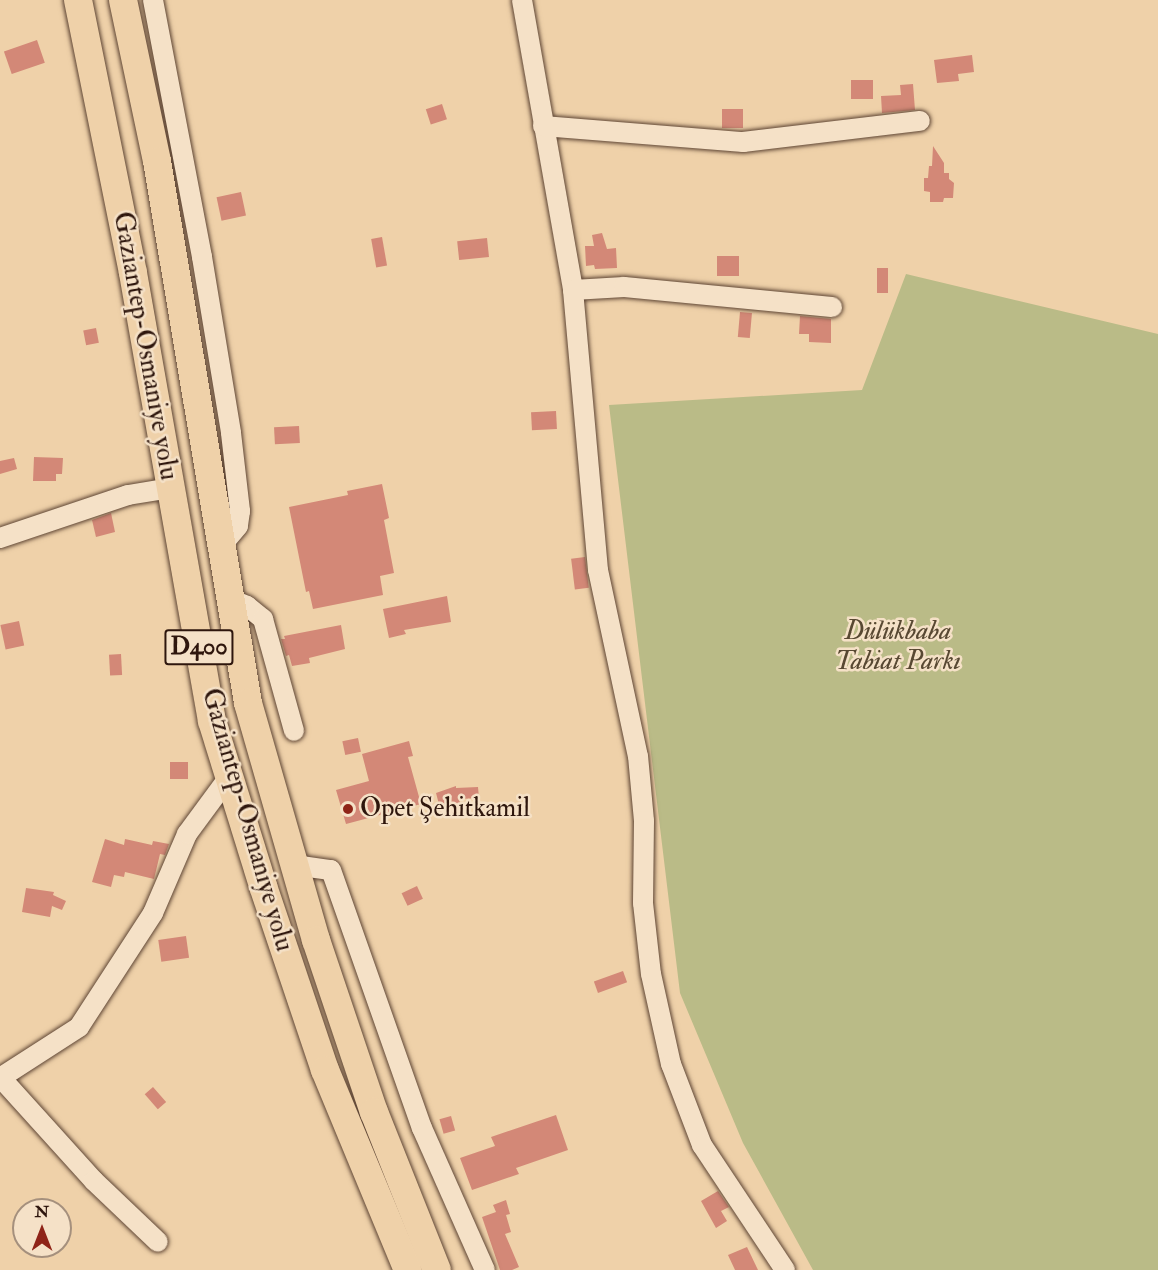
<!DOCTYPE html>
<html>
<head>
<meta charset="utf-8">
<style>
  body { margin:0 }
  #map { position:relative; width:1158px; height:1270px; overflow:hidden; background:#efd1a9; font-family:"IM FELL Double Pica",serif }
  div>[style] { position:absolute }
  .green>* { inset:0; background:#babb87 }
  .building>* { inset:0; background:#d38877; transform-origin:0 0 }
  .roads { filter:drop-shadow(0 0 2px #5e4534) drop-shadow(0 0 2px #5e4534) }
  .minor>* { height:20px; margin:-10px; padding:0 10px; transform-origin:10px; border-radius:10px; background:#f5e1c7 }
  .highway>* { height:28px; margin:-14px; padding:0 14px; transform-origin:14px; border-radius:14px; background:#efd1a9 }
  .dots>* { width:16px; height:16px; translate:-50% -50%; box-sizing:border-box; border:3px solid #f5e1c7; border-radius:50% }
  span { translate:-50% -50%; white-space:nowrap; text-align:center; line-height:1.15; -webkit-text-stroke:5px #f5e1c7; paint-order:stroke }
  .shield-label span { padding:2px 4px; background:#f5e1c7; border:2px solid; border-radius:4px; -webkit-text-stroke-width:0 }
  .shield-label { font-size:24px; color:#2e160d; font-weight:700 }
  .street-label { font-size:26px; color:#2e160d }
  .park-label { font-size:26px; color:#584832; font-style:italic }
  .poi-label { font-size:26px; color:#2e160d }
  .left { translate:0 -50%; text-align:left }
  .north { position:absolute; left:12px; top:1198px; width:60px; height:60px; box-sizing:border-box; background:#f5e1c7; border:2px solid #a5907d; border-radius:50%; rotate:0deg; font-size:16px; font-weight:700; line-height:24px; text-align:center; color:#2e160d }
  .north::after { content:''; display:block; margin:auto; width:21px; height:27px; background:#8f2418; clip-path:polygon(50% 0,100% 100%,50% 72%,0 100%) }
</style>
</head>
<body>
<div id="map">
  <div class="green">
    <i style="clip-path:polygon(906px 274px,1158px 334px,1158px 1270px,813px 1270px,743px 1143px,680px 993px,609px 405px,862px 390px)"></i>
  </div>
  <div class="building">
    <i style="left:37px;top:40px;width:24px;height:35px;rotate:71deg"></i>
    <i style="clip-path:polygon(972px 55px,974px 72px,958px 74px,959px 81px,937px 83px,934px 60px)"></i>
    <i style="left:851px;top:80px;width:22px;height:19px"></i>
    <i style="clip-path:polygon(913px 84px,915px 110px,882px 113px,881px 96px,901px 95px,900px 85px)"></i>
    <i style="left:442px;top:104px;width:16px;height:17px;rotate:72deg"></i>
    <i style="left:722px;top:109px;width:21px;height:19px"></i>
    <i style="clip-path:polygon(933px 146px,944px 163px,944px 173px,949px 173px,949px 179px,954px 183px,953px 198px,944px 198px,943px 202px,930px 202px,930px 192px,924px 191px,924px 178px,928px 178px,929px 166px,932px 166px)"></i>
    <i style="left:241px;top:192px;width:24px;height:25px;rotate:78deg"></i>
    <i style="clip-path:polygon(602px 233px,607px 249px,616px 248px,617px 268px,595px 269px,594px 265px,586px 266px,585px 246px,594px 246px,592px 235px)"></i>
    <i style="left:382px;top:237px;width:29px;height:11px;rotate:80deg"></i>
    <i style="left:487px;top:238px;width:19px;height:30px;rotate:84deg"></i>
    <i style="left:717px;top:256px;width:22px;height:20px"></i>
    <i style="left:877px;top:268px;width:11px;height:25px"></i>
    <i style="left:740px;top:312px;width:12px;height:25px;rotate:5deg"></i>
    <i style="clip-path:polygon(800px 316px,831px 319px,831px 343px,809px 342px,809px 334px,799px 334px)"></i>
    <i style="left:96px;top:328px;width:15px;height:13px;rotate:79deg"></i>
    <i style="left:556px;top:411px;width:18px;height:25px;rotate:87deg"></i>
    <i style="left:299px;top:426px;width:17px;height:25px;rotate:87deg"></i>
    <i style="clip-path:polygon(34px 457px,63px 458px,62px 474px,56px 474px,56px 481px,33px 481px)"></i>
    <i style="clip-path:polygon(14px 458px,17px 469px,0 474px,0 461px)"></i>
    <i style="clip-path:polygon(382px 484px,389px 518px,384px 520px,394px 573px,380px 576px,383px 595px,313px 609px,309px 591px,306px 592px,289px 507px,348px 495px,347px 491px)"></i>
    <i style="clip-path:polygon(111px 513px,115px 532px,96px 537px,92px 520px)"></i>
    <i style="left:585px;top:557px;width:31px;height:14px;rotate:83deg"></i>
    <i style="clip-path:polygon(447px 596px,451px 622px,404px 630px,406px 634px,389px 638px,383px 609px)"></i>
    <i style="left:19px;top:621px;width:25px;height:19px;rotate:78deg"></i>
    <i style="clip-path:polygon(341px 625px,345px 649px,309px 658px,310px 663px,292px 666px,289px 655px,286px 656px,281px 639px,285px 639px,284px 636px)"></i>
    <i style="left:121px;top:654px;width:21px;height:12px;rotate:87deg"></i>
    <i style="left:358px;top:738px;width:14px;height:16px;rotate:78deg"></i>
    <i style="clip-path:polygon(409px 741px,413px 756px,408px 757px,421px 804px,346px 824px,336px 790px,369px 781px,362px 754px)"></i>
    <i style="left:170px;top:762px;width:18px;height:17px"></i>
    <i style="clip-path:polygon(456px 786px,456px 788px,478px 787px,479px 798px,459px 799px,462px 810px,442px 816px,436px 793px)"></i>
    <i style="clip-path:polygon(105px 839px,124px 845px,125px 839px,152px 845px,153px 841px,169px 844px,165px 855px,160px 854px,154px 879px,125px 872px,124px 877px,114px 875px,111px 887px,92px 882px)"></i>
    <i style="left:417px;top:886px;width:14px;height:17px;rotate:65deg"></i>
    <i style="clip-path:polygon(26px 888px,54px 892px,53px 895px,66px 901px,62px 910px,52px 906px,50px 917px,22px 912px)"></i>
    <i style="left:186px;top:936px;width:22px;height:28px;rotate:82deg"></i>
    <i style="left:623px;top:971px;width:12px;height:31px;rotate:70deg"></i>
    <i style="left:153px;top:1087px;width:20px;height:11px;rotate:49deg"></i>
    <i style="clip-path:polygon(556px 1115px,568px 1150px,516px 1168px,519px 1174px,472px 1190px,460px 1158px,495px 1146px,491px 1137px)"></i>
    <i style="left:451px;top:1116px;width:15px;height:12px;rotate:74deg"></i>
    <i style="clip-path:polygon(718px 1191px,729px 1207px,721px 1211px,727px 1221px,716px 1228px,701px 1201px)"></i>
    <i style="clip-path:polygon(506px 1200px,510px 1214px,506px 1215px,511px 1232px,505px 1234px,519px 1267px,512px 1270px,500px 1270px,482px 1217px,496px 1212px,493px 1205px)"></i>
    <i style="clip-path:polygon(747px 1247px,758px 1270px,735px 1270px,728px 1255px)"></i>
  </div>
  <div class="roads">
    <div class="minor">
      <i style="left:153px;top:0;width:262px;rotate:79.2deg"></i>
      <i style="left:202px;top:257px;width:178px;rotate:80.6deg"></i>
      <i style="left:231px;top:433px;width:79px;rotate:83.4deg"></i>
      <i style="left:240px;top:511px;width:15px;rotate:98deg"></i>
      <i style="left:238px;top:526px;width:26px;rotate:130deg"></i>
      <i style="left:522px;top:0;width:294px;rotate:80deg"></i>
      <i style="left:573px;top:290px;width:281px;rotate:84.9deg"></i>
      <i style="left:598px;top:570px;width:190px;rotate:77.9deg"></i>
      <i style="left:638px;top:756px;width:65px;rotate:84.7deg"></i>
      <i style="left:644px;top:821px;width:82px;rotate:90.7deg"></i>
      <i style="left:643px;top:903px;width:71px;rotate:83.6deg"></i>
      <i style="left:651px;top:974px;width:92px;rotate:77.5deg"></i>
      <i style="left:671px;top:1064px;width:87px;rotate:69.1deg"></i>
      <i style="left:702px;top:1145px;width:150px;rotate:56.4deg"></i>
      <i style="left:543px;top:126px;width:201px;rotate:4.6deg"></i>
      <i style="left:743px;top:142px;width:178px;rotate:-6.8deg"></i>
      <i style="left:573px;top:290px;width:51px;rotate:-3.4deg"></i>
      <i style="left:624px;top:287px;width:209px;rotate:5.5deg"></i>
      <i style="left:0;top:538px;width:135px;rotate:-18.6deg"></i>
      <i style="left:128px;top:495px;width:44px;rotate:-9.2deg"></i>
      <i style="left:230px;top:599px;width:18px;rotate:22deg"></i>
      <i style="left:247px;top:606px;width:21px;rotate:39deg"></i>
      <i style="left:263px;top:619px;width:116px;rotate:74.5deg"></i>
      <i style="left:294px;top:865px;width:37px;rotate:8deg"></i>
      <i style="left:331px;top:870px;width:274px;rotate:70.6deg"></i>
      <i style="left:422px;top:1128px;width:155px;rotate:66.1deg"></i>
      <i style="left:0;top:1078px;width:94px;rotate:-32.8deg"></i>
      <i style="left:79px;top:1027px;width:136px;rotate:-57deg"></i>
      <i style="left:153px;top:913px;width:86px;rotate:-66.7deg"></i>
      <i style="left:187px;top:834px;width:71px;rotate:-53.6deg"></i>
      <i style="left:1px;top:1078px;width:139px;rotate:47.9deg"></i>
      <i style="left:94px;top:1181px;width:88px;rotate:43.6deg"></i>
    </div>
    <div class="highway">
      <i style="left:78px;top:0;width:278px;rotate:78.6deg"></i>
      <i style="left:133px;top:273px;width:455px;rotate:80deg"></i>
      <i style="left:212px;top:721px;width:173px;rotate:72.8deg"></i>
      <i style="left:263px;top:886px;width:194px;rotate:71.4deg"></i>
      <i style="left:325px;top:1070px;width:217px;rotate:67.5deg"></i>
      <i style="left:123px;top:0;width:165px;rotate:78.1deg"></i>
      <i style="left:157px;top:161px;width:550px;rotate:80.47deg"></i>
      <i style="left:248px;top:703px;width:247px;rotate:74deg"></i>
      <i style="left:316px;top:940px;width:182px;rotate:71.4deg"></i>
      <i style="left:374px;top:1112px;width:170px;rotate:68.3deg"></i>
    </div>
  </div>
  <div class="dots">
    <i style="left:348px;top:809px;background:#8f2418"></i>
  </div>
  <div class="shield-label">
    <span style="left:199px;top:647px">D400</span>
  </div>
  <div class="street-label">
    <span style="left:145px;top:346px;rotate:80deg">Gaziantep-Osmaniye yolu</span>
    <span style="left:247px;top:820px;rotate:74deg">Gaziantep-Osmaniye yolu</span>
  </div>
  <div class="park-label">
    <span style="left:898px;top:647px">Dülükbaba<br>Tabiat Parkı</span>
  </div>
  <div class="poi-label">
    <span class="left" style="left:360px;top:809px">Opet Şehitkamil</span>
  </div>
  <div class="north">N</div>
</div>
</body>
</html>
